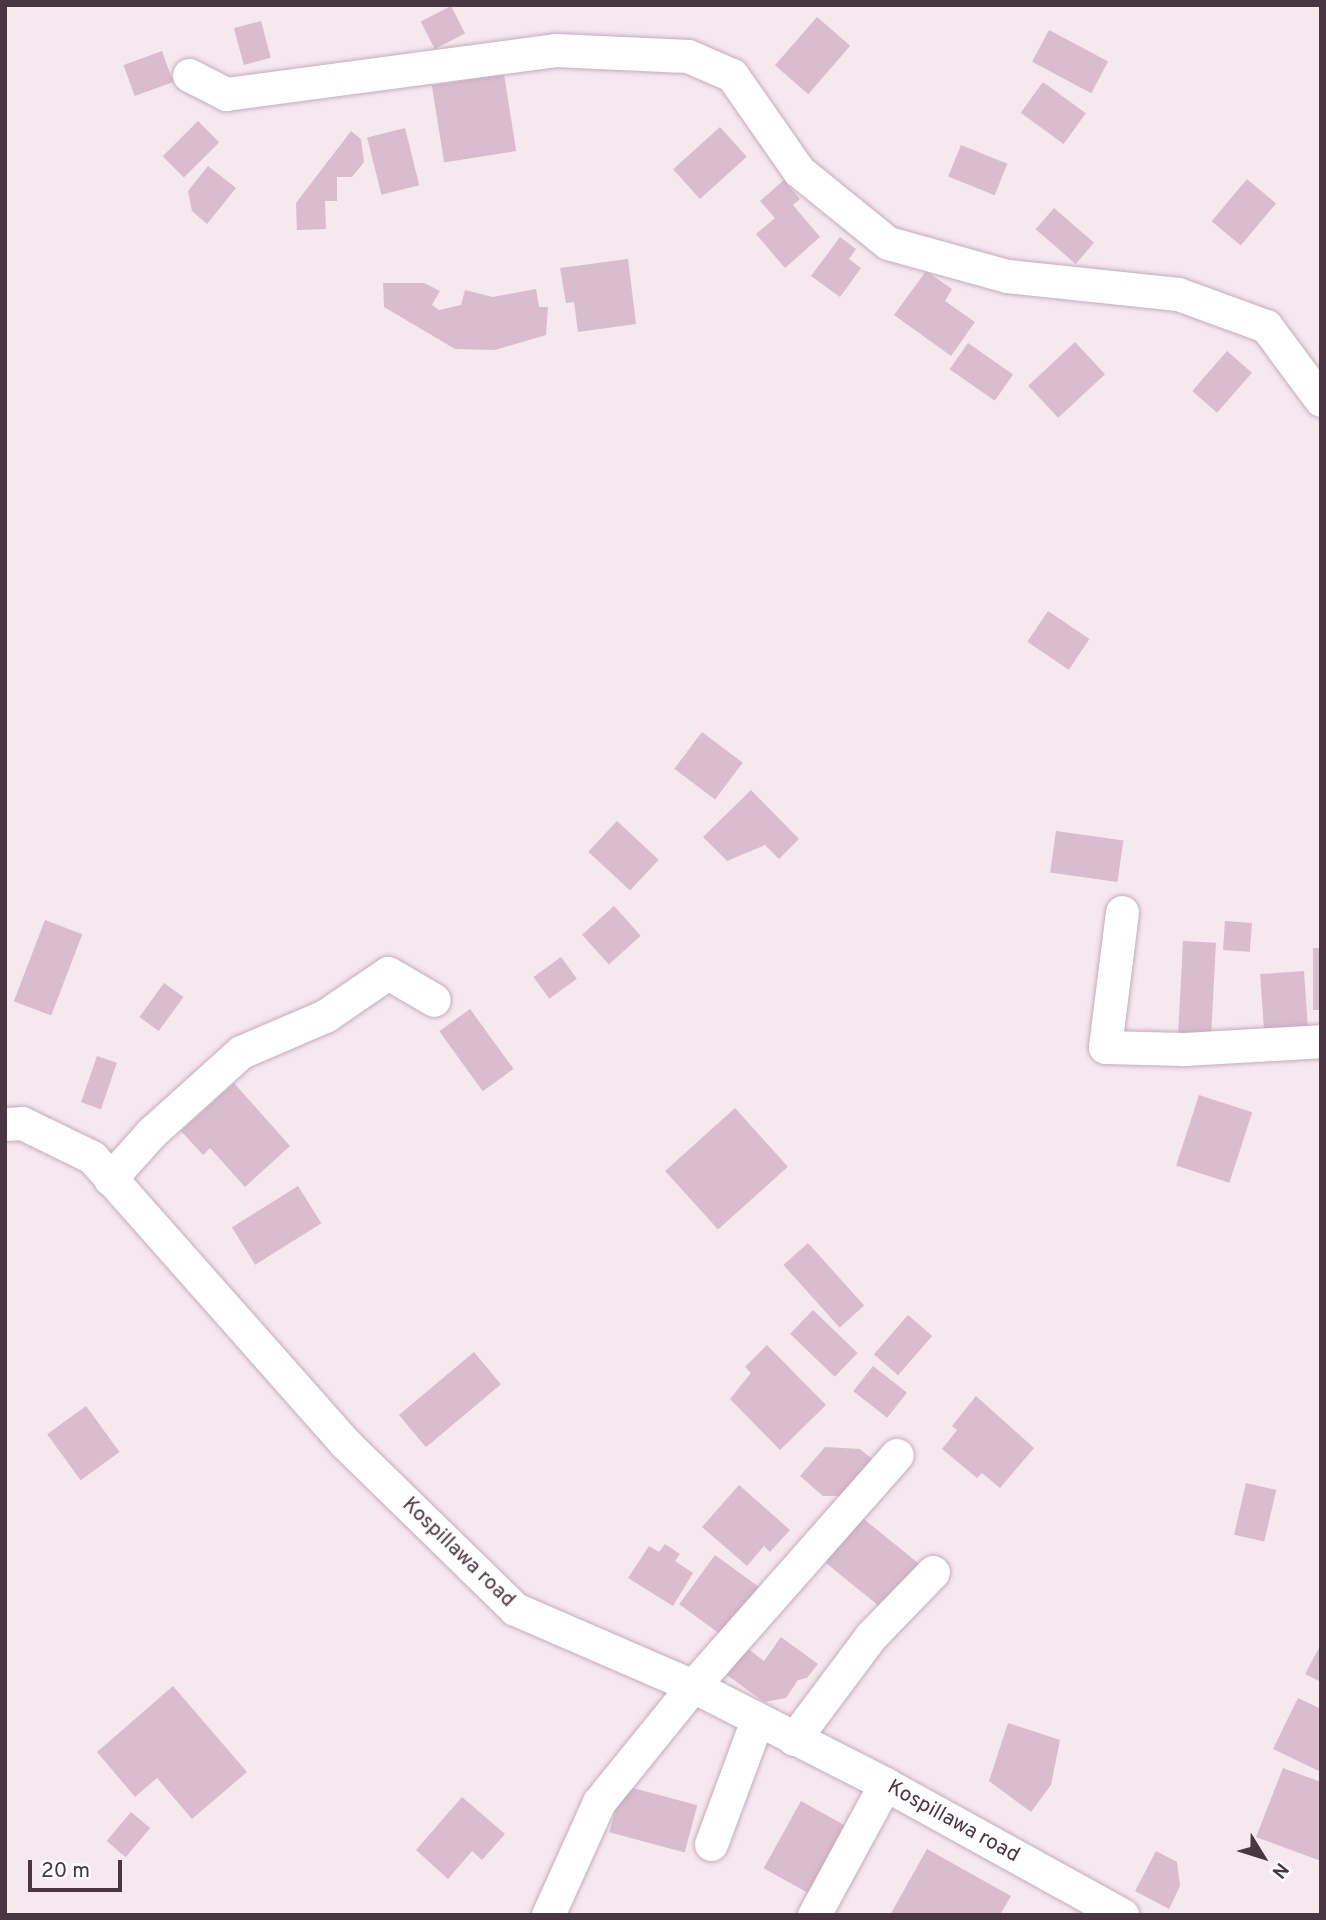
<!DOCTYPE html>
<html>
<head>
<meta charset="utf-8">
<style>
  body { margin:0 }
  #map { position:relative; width:1326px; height:1920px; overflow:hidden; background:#f6e8ef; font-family:Overpass,sans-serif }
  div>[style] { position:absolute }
  .building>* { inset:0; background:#d9bcce; transform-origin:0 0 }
  .roads { filter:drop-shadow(0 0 2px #c5acbb) drop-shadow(0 0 2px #c5acbb) }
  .street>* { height:33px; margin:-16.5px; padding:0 16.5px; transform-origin:16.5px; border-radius:16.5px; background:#fff }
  span { translate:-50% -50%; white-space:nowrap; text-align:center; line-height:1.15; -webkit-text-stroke:6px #fff; paint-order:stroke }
  .street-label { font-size:21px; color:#4a3642 }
  .frame { position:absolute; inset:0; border:7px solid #4a3642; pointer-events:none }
  .north { position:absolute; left:1228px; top:1822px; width:70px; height:70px; -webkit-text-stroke:5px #fff; paint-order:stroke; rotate:128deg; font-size:19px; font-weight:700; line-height:28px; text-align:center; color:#4a3642 }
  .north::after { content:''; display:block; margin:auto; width:24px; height:32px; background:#4a3642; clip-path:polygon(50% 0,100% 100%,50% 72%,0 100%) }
  .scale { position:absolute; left:28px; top:1860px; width:94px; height:32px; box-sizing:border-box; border:4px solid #4a3642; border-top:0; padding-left:9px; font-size:21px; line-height:24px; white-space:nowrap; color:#4a3642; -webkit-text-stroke:5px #fff; paint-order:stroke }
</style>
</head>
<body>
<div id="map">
  <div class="building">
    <i style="left:451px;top:6px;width:31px;height:34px;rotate:63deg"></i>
    <i style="left:817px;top:17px;width:44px;height:64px;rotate:41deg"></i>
    <i style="left:261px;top:21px;width:38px;height:28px;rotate:75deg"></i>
    <i style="left:1049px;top:30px;width:67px;height:36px;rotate:28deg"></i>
    <i style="left:162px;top:51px;width:33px;height:41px;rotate:70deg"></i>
    <i style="left:504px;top:74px;width:78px;height:73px;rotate:81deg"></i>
    <i style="left:1043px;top:82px;width:53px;height:38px;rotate:36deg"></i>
    <i style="left:198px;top:121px;width:30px;height:50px;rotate:45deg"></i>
    <i style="left:720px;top:127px;width:40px;height:63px;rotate:48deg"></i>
    <i style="left:405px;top:128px;width:59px;height:39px;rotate:76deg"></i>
    <i style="clip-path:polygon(351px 131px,361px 139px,364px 162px,352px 177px,337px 177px,337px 201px,325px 201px,326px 229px,297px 230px,296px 203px)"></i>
    <i style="left:961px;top:145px;width:50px;height:34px;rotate:22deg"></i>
    <i style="clip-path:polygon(208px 166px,236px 188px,207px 224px,192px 211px,188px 191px)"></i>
    <i style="left:1247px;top:179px;width:38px;height:55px;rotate:40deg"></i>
    <i style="clip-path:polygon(784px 180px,800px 199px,793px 205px,820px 237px,785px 268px,756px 234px,775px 218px,760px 201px)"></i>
    <i style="left:1054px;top:208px;width:53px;height:28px;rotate:41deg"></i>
    <i style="clip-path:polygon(840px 237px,856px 249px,849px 259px,861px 268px,840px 297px,811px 276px)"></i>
    <i style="clip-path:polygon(628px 259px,636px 324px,578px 332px,574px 302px,566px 303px,560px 268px)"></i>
    <i style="clip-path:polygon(926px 271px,952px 289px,945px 301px,975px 322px,951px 356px,894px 315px)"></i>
    <i style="clip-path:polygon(383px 283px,424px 283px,440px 291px,432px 305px,439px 310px,461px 305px,465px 290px,493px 297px,536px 289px,539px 307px,548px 307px,546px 335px,495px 350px,455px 349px,384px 307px)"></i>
    <i style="left:1075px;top:342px;width:44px;height:64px;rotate:47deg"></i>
    <i style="left:968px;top:343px;width:55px;height:32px;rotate:35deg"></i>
    <i style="left:1227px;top:351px;width:33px;height:53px;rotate:41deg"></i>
    <i style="left:1048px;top:611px;width:50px;height:37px;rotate:34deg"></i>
    <i style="left:702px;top:732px;width:51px;height:46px;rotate:37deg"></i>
    <i style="clip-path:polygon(751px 790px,799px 839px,779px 859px,765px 845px,727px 861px,703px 837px)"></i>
    <i style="left:617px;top:821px;width:57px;height:42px;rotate:43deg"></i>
    <i style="left:1056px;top:831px;width:68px;height:42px;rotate:8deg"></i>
    <i style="left:614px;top:906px;width:40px;height:43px;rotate:48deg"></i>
    <i style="left:45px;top:920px;width:40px;height:87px;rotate:21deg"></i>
    <i style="left:1225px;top:921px;width:27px;height:29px;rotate:4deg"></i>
    <i style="left:1183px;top:941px;width:33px;height:96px;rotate:3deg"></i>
    <i style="left:1313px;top:948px;width:8px;height:62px"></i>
    <i style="left:561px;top:957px;width:27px;height:34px;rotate:54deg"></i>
    <i style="left:1304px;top:971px;width:61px;height:44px;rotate:86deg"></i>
    <i style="left:164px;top:983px;width:24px;height:42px;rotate:36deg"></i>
    <i style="left:470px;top:1009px;width:74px;height:38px;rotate:54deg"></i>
    <i style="left:97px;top:1056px;width:21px;height:49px;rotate:19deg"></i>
    <i style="clip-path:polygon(234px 1083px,290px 1146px,245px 1187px,210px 1148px,203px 1155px,181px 1131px)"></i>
    <i style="left:1199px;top:1095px;width:56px;height:74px;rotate:18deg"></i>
    <i style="left:735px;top:1108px;width:79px;height:94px;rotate:48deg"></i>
    <i style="left:298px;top:1186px;width:44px;height:78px;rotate:58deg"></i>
    <i style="left:808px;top:1243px;width:84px;height:33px;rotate:48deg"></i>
    <i style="left:813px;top:1310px;width:62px;height:33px;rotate:44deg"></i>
    <i style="left:908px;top:1315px;width:32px;height:52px;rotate:41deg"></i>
    <i style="clip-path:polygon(767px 1345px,826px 1405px,780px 1450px,730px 1399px,751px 1373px,745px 1367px)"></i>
    <i style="left:474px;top:1352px;width:42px;height:98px;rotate:50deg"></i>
    <i style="left:873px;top:1366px;width:43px;height:32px;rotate:38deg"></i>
    <i style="clip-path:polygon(976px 1396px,1034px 1448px,1000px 1488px,982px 1473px,977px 1478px,942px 1449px,957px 1430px,952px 1426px)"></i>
    <i style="left:86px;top:1406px;width:57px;height:48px;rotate:54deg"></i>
    <i style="clip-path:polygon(825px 1447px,860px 1449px,879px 1465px,851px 1496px,823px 1496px,800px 1476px)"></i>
    <i style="left:1246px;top:1483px;width:31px;height:53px;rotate:13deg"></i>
    <i style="clip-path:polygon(739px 1485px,790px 1530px,770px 1552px,764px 1546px,747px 1566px,702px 1527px)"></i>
    <i style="left:860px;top:1516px;width:83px;height:58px;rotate:39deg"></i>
    <i style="clip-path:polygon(665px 1544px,680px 1554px,675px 1561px,693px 1573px,673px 1606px,628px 1578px,649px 1546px,659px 1552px)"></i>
    <i style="left:715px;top:1555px;width:57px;height:61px;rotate:36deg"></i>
    <i style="clip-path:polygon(781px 1637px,818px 1664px,807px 1678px,798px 1680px,786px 1698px,764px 1702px,727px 1675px,747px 1648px,764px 1661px)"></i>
    <i style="clip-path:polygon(1321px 1644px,1321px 1682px,1305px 1674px)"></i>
    <i style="clip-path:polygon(173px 1686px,247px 1772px,192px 1819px,157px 1778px,135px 1797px,97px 1752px)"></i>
    <i style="clip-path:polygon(1298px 1698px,1321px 1709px,1321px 1772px,1273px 1749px)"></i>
    <i style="clip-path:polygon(1008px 1723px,1060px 1740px,1051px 1785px,1031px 1812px,989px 1781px)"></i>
    <i style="clip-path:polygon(1283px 1768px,1321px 1782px,1321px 1861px,1256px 1837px)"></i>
    <i style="left:622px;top:1785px;width:78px;height:49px;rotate:15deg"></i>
    <i style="clip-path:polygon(462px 1797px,505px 1834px,482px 1860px,472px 1851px,448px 1879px,416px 1850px)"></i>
    <i style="left:801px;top:1801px;width:56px;height:77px;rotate:29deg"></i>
    <i style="left:131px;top:1812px;width:25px;height:38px;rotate:40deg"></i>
    <i style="clip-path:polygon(927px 1849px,1011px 1896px,1000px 1915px,890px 1915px)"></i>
    <i style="clip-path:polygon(1156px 1851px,1177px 1862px,1180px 1886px,1169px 1909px,1135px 1891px)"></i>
  </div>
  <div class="roads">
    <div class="street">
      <i style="left:189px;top:75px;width:42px;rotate:27.2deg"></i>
      <i style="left:226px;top:94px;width:332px;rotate:-7.6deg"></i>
      <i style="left:555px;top:50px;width:133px;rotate:2.6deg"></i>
      <i style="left:688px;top:56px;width:48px;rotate:23.4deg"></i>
      <i style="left:732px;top:75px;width:117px;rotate:55.1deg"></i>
      <i style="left:799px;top:171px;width:114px;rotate:39deg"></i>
      <i style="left:888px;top:243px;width:123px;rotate:15.5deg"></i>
      <i style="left:1007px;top:276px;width:172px;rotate:6deg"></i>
      <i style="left:1178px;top:294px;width:94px;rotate:20deg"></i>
      <i style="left:1266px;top:326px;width:92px;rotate:53.4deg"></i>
      <i style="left:1122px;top:912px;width:136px;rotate:97.2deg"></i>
      <i style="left:1105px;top:1047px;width:79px;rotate:1.5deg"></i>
      <i style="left:1184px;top:1049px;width:137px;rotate:-3.3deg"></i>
      <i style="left:5px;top:1124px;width:17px;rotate:-3deg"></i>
      <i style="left:22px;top:1123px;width:78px;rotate:25.9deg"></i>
      <i style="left:92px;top:1157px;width:383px;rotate:48.5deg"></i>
      <i style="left:346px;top:1444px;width:236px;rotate:44.3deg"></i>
      <i style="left:515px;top:1609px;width:194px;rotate:23.4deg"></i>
      <i style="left:693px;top:1686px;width:216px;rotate:27deg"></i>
      <i style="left:885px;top:1784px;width:271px;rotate:28.9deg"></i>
      <i style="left:110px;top:1179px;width:62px;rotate:-48.3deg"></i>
      <i style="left:151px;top:1133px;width:121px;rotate:-42deg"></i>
      <i style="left:241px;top:1052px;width:91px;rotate:-23.2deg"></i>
      <i style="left:325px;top:1016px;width:76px;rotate:-34.3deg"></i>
      <i style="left:388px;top:973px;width:53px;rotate:30.4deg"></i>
      <i style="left:794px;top:1739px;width:129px;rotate:-53.2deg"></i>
      <i style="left:871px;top:1636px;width:89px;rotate:-45.9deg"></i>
      <i style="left:711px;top:1844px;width:132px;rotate:-69.6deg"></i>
      <i style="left:548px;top:1915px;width:124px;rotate:-65.7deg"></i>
      <i style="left:599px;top:1802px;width:149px;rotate:-51deg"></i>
      <i style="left:693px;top:1686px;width:308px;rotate:-48.6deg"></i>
      <i style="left:814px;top:1915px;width:149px;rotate:-61.5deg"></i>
    </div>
  </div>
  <div class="street-label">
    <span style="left:458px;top:1553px;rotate:44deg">Kospillawa road</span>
    <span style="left:953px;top:1822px;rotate:29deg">Kospillawa road</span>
  </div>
  <div class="frame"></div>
  <div class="north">N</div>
  <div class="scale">20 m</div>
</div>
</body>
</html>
